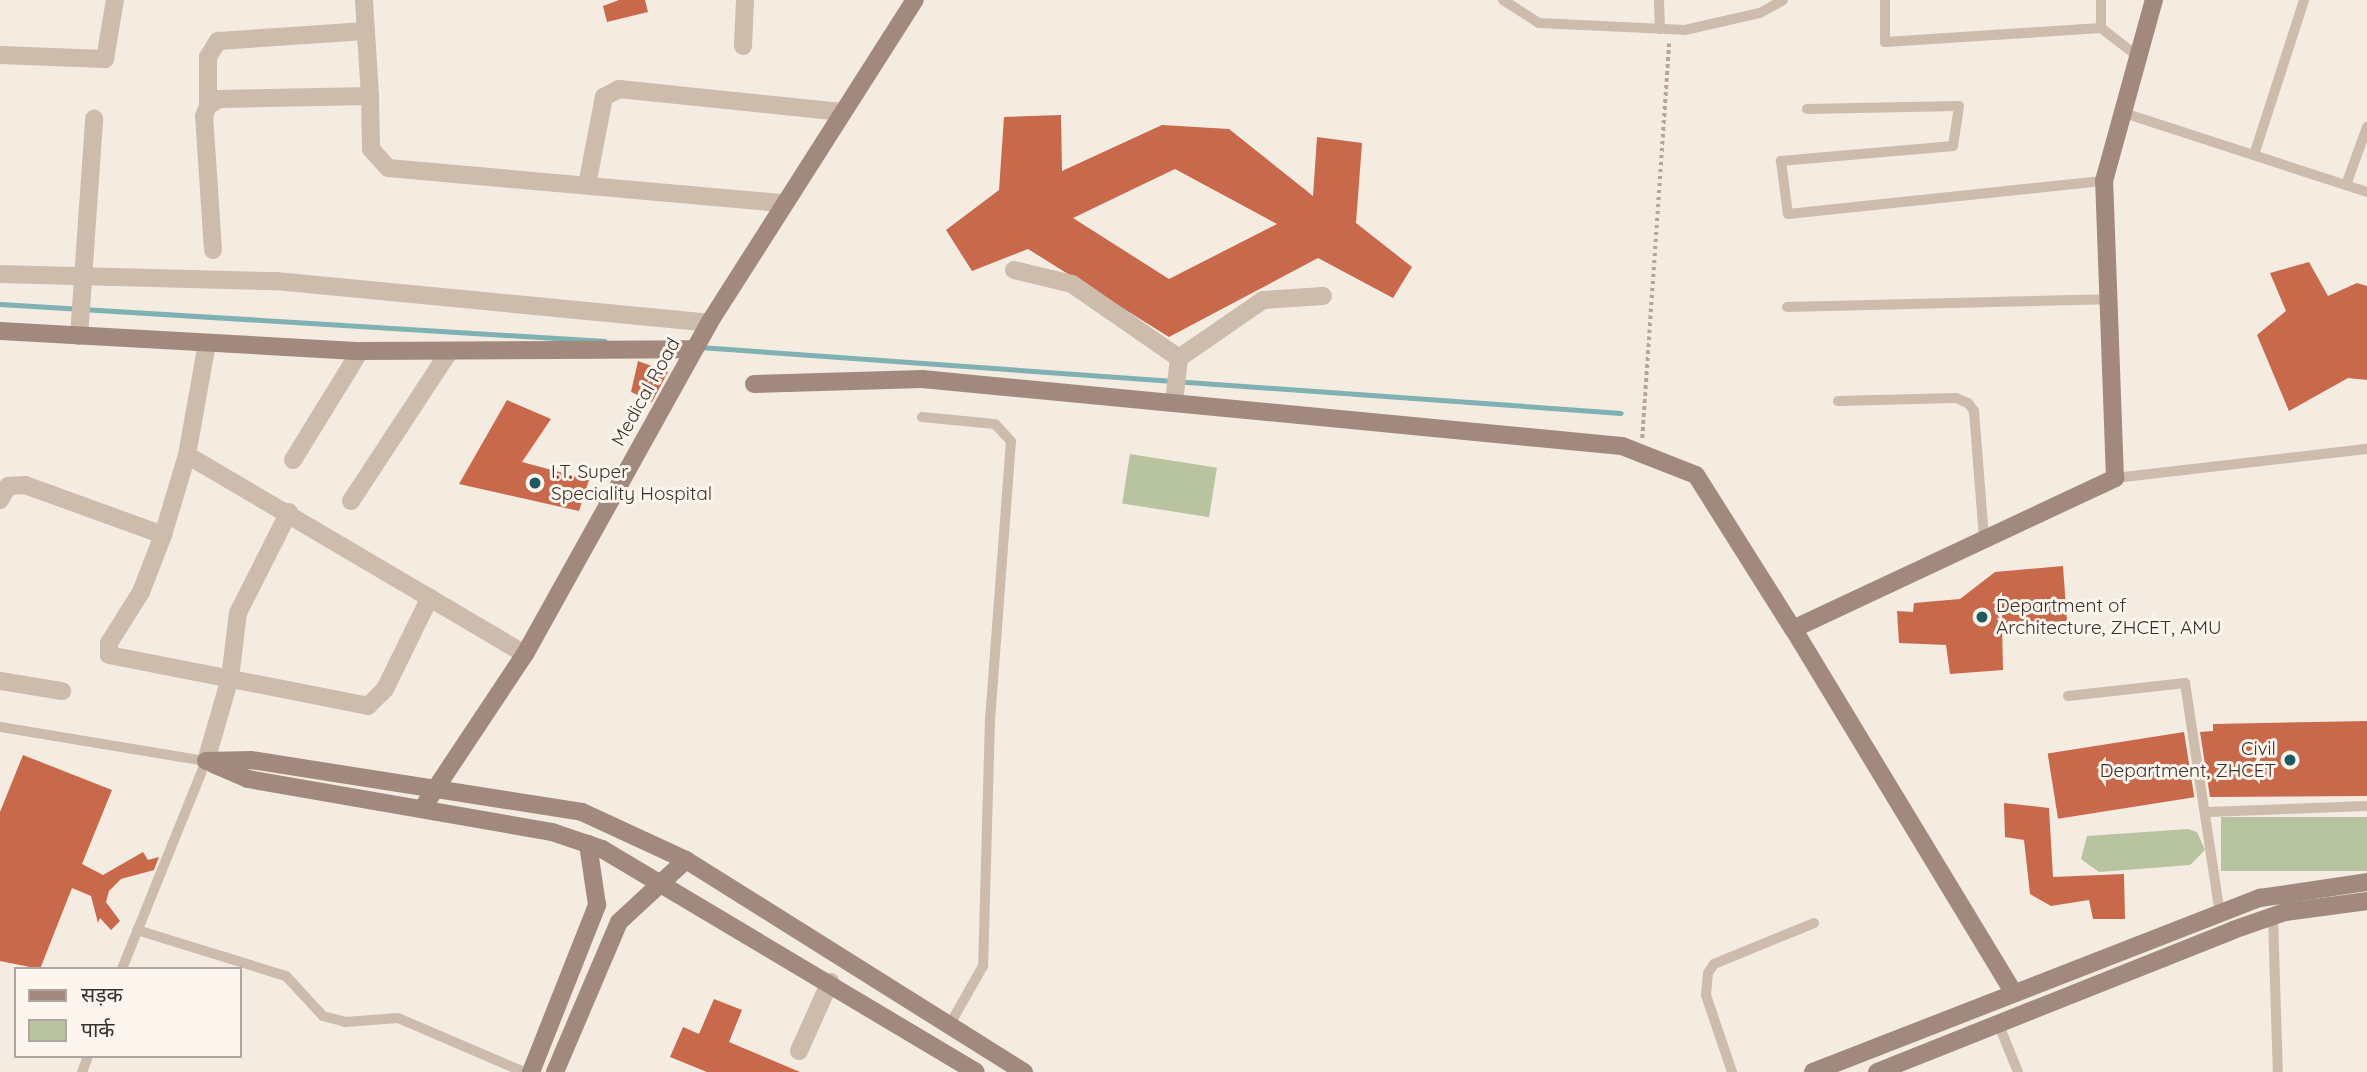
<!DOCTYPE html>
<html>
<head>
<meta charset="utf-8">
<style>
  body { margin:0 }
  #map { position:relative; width:2367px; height:1072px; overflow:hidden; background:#f4ebe1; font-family:Quicksand,"Noto Sans Devanagari",sans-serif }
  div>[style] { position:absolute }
  .green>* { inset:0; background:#b8c4a0; transform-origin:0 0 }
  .stream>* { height:5px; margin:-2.5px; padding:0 2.5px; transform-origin:2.5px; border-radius:2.5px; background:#7fb0b2 }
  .building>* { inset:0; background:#c8694b; transform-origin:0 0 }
  .path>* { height:3.5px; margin-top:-1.75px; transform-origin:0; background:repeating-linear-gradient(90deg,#b9a596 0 3.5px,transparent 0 7px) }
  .lane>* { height:10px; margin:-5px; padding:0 5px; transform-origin:5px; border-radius:5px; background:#cdbbac }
  .street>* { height:18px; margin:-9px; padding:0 9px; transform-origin:9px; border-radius:9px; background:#cdbbac }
  .secondary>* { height:18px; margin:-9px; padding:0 9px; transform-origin:9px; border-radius:9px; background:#a18a7d }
  .dots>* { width:19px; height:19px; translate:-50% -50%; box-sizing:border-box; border:4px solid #fbf5ee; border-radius:50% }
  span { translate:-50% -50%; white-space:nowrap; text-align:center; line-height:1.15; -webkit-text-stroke:6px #fbf5ee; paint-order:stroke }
  .street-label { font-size:19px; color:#3b302b }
  .poi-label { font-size:19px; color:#3b302b }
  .left { translate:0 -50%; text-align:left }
  .right { translate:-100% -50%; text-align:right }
  .legend { position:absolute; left:14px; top:967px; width:228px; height:91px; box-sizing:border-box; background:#fbf5ee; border:2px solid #aea6a0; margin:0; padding:9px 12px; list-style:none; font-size:21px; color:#3b302b }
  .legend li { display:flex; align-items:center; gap:14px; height:35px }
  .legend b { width:35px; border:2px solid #aea6a0 }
</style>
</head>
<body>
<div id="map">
  <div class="green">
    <i style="left:1130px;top:454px;width:88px;height:50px;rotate:9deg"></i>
    <i style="left:2367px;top:817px;width:54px;height:146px;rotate:90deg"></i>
    <i style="clip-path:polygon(2188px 829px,2197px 832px,2205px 850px,2190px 865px,2099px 872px,2081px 859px,2087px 836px)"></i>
  </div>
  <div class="stream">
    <i style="left:0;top:304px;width:606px;rotate:3.5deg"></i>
    <i style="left:699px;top:347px;width:924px;rotate:4.09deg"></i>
  </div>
  <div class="building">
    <i style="clip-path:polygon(619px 0,645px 0,648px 12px,607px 22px,603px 6px)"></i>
    <i style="clip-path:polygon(evenodd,1061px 115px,1062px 171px,1162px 125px,1229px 129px,1313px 196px,1317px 137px,1362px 143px,1356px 223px,1412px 267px,1393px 298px,1318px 258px,1169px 337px,1028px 249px,972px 271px,946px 230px,999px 190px,1004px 117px,1061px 115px,1175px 169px,1277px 224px,1169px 279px,1073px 218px,1175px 169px)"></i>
    <i style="clip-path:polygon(2309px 262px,2328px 296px,2357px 283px,2367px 286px,2367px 380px,2348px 378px,2289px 411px,2257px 335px,2286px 311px,2270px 273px)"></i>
    <i style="clip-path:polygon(638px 361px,668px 372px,652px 402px,631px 392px)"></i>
    <i style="clip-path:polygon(507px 400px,551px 419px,522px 462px,589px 480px,579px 511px,459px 484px)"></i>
    <i style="clip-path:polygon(2063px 566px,2067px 621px,2002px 625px,2003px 670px,1950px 674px,1946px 645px,1899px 643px,1897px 611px,1913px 612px,1914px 603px,1960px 599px,1995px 572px)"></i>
    <i style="clip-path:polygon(2367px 721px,2367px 796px,2210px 797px,2200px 732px,2213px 731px,2213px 724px)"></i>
    <i style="left:2184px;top:732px;width:66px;height:138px;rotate:81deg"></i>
    <i style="clip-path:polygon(23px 755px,112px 790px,82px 864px,103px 875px,143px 852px,148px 860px,159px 857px,154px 870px,121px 879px,109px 891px,106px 902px,120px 921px,111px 930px,100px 918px,98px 923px,91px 896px,72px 888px,40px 969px,0 961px,0 812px)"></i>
    <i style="clip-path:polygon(2004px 803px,2049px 808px,2053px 877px,2124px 874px,2125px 919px,2093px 919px,2089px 900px,2051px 906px,2030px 894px,2024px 840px,2005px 837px)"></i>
    <i style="clip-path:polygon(714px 999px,742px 1010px,729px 1042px,800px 1072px,707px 1072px,670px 1057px,683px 1027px,699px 1034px)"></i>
  </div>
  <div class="path">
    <i style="left:1642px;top:438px;width:395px;rotate:-86.1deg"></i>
  </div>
  <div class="lane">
    <i style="left:1503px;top:0;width:43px;rotate:32.6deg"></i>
    <i style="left:1539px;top:23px;width:146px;rotate:2.7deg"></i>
    <i style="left:1685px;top:30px;width:77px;rotate:-12.8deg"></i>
    <i style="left:1760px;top:13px;width:26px;rotate:-29deg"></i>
    <i style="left:1659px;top:0;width:29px;rotate:88deg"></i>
    <i style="left:1885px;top:0;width:42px;rotate:90deg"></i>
    <i style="left:1885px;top:42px;width:216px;rotate:-3.7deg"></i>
    <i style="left:2101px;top:28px;width:49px;rotate:37.6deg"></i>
    <i style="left:2101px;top:28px;width:28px;rotate:-90deg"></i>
    <i style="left:1807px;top:109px;width:152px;rotate:-1.1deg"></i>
    <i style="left:1959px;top:106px;width:40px;rotate:98.5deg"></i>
    <i style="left:1953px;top:146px;width:173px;rotate:175deg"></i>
    <i style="left:1781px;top:161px;width:53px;rotate:82.5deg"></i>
    <i style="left:1788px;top:214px;width:318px;rotate:-6deg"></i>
    <i style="left:2124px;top:113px;width:256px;rotate:18deg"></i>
    <i style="left:2254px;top:155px;width:163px;rotate:-72.1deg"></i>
    <i style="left:2346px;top:185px;width:62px;rotate:-70.1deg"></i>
    <i style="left:1787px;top:307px;width:321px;rotate:-1.4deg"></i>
    <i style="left:1838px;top:401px;width:118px;rotate:-1.5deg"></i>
    <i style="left:1956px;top:398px;width:13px;rotate:23deg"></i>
    <i style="left:1968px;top:403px;width:10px;rotate:53deg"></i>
    <i style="left:1974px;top:411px;width:128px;rotate:85.5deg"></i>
    <i style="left:922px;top:417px;width:73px;rotate:5.5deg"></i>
    <i style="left:995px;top:424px;width:23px;rotate:47deg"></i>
    <i style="left:1011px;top:441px;width:279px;rotate:94.3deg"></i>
    <i style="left:990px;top:719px;width:247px;rotate:91.6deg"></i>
    <i style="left:983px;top:966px;width:67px;rotate:119.6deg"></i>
    <i style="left:2115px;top:478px;width:254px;rotate:-6.6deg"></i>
    <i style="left:2068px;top:696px;width:118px;rotate:-6.3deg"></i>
    <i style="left:2185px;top:683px;width:234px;rotate:81.4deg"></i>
    <i style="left:0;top:727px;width:209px;rotate:9.4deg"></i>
    <i style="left:206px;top:761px;width:224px;rotate:112deg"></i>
    <i style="left:2208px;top:812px;width:159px;rotate:-2.2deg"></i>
    <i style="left:2273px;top:917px;width:155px;rotate:88.2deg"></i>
    <i style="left:137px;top:930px;width:156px;rotate:17.2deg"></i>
    <i style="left:286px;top:976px;width:54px;rotate:47.2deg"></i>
    <i style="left:323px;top:1016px;width:23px;rotate:15deg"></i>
    <i style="left:345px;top:1022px;width:53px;rotate:-4.3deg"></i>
    <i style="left:398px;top:1018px;width:137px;rotate:23.2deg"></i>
    <i style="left:1998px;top:1023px;width:53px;rotate:67.8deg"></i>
    <i style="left:82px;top:1072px;width:17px;rotate:-69deg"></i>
    <i style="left:1732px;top:1072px;width:81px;rotate:-108.7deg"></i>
    <i style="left:1706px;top:995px;width:22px;rotate:-85deg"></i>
    <i style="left:1708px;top:973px;width:11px;rotate:-56deg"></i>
    <i style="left:1714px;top:964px;width:108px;rotate:-22.3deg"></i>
  </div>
  <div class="street">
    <i style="left:743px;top:46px;width:46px;rotate:-87.5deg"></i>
    <i style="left:0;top:55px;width:105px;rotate:2.2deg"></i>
    <i style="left:105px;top:59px;width:60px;rotate:-80.4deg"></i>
    <i style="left:370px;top:96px;width:53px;rotate:88.9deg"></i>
    <i style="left:371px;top:149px;width:25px;rotate:48deg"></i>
    <i style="left:388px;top:168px;width:397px;rotate:5.1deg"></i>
    <i style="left:208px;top:106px;width:49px;rotate:-90deg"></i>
    <i style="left:208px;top:57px;width:19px;rotate:-58deg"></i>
    <i style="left:218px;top:41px;width:148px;rotate:-3.9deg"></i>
    <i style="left:587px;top:185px;width:90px;rotate:-79.1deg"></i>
    <i style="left:604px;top:97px;width:17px;rotate:-28deg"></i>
    <i style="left:619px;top:89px;width:224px;rotate:5.9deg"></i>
    <i style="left:213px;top:250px;width:134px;rotate:-93.8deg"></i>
    <i style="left:204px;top:116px;width:11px;rotate:-68deg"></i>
    <i style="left:208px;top:106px;width:13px;rotate:-32deg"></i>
    <i style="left:219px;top:99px;width:151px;rotate:-1.1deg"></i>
    <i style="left:370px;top:96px;width:96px;rotate:-93.6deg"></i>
    <i style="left:1014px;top:270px;width:60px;rotate:13.6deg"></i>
    <i style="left:1072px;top:284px;width:130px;rotate:34.7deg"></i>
    <i style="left:0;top:274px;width:276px;rotate:1.5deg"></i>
    <i style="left:276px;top:281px;width:435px;rotate:5.5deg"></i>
    <i style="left:79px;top:336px;width:218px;rotate:-86deg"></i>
    <i style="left:207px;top:343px;width:114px;rotate:100.1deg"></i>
    <i style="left:187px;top:455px;width:84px;rotate:106.7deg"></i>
    <i style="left:163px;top:535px;width:61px;rotate:111.1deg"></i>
    <i style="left:141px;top:592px;width:60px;rotate:122.1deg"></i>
    <i style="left:109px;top:643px;width:12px;rotate:90deg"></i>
    <i style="left:109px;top:655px;width:264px;rotate:11.1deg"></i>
    <i style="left:368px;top:706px;width:24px;rotate:-45deg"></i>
    <i style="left:385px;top:689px;width:102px;rotate:-63.9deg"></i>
    <i style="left:1174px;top:403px;width:45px;rotate:-83.7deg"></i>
    <i style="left:1179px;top:358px;width:102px;rotate:-34.6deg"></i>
    <i style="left:1263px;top:300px;width:60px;rotate:-3.8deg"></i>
    <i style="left:187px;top:455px;width:392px;rotate:30.5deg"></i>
    <i style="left:293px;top:460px;width:128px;rotate:-58.4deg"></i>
    <i style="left:0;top:500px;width:16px;rotate:-60deg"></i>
    <i style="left:8px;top:486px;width:17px;rotate:-3deg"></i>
    <i style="left:25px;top:485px;width:147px;rotate:19.9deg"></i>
    <i style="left:351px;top:501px;width:178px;rotate:-56.7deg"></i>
    <i style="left:0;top:681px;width:63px;rotate:9.2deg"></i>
    <i style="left:206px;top:761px;width:86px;rotate:-73.9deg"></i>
    <i style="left:230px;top:678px;width:65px;rotate:-83deg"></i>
    <i style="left:238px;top:613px;width:113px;rotate:-63.2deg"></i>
    <i style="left:799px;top:1051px;width:76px;rotate:-65.8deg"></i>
  </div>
  <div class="secondary">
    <i style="left:0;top:331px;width:361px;rotate:3.2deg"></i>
    <i style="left:360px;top:351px;width:333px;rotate:-0.3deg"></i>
    <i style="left:754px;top:384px;width:168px;rotate:-1.7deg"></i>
    <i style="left:922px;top:379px;width:703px;rotate:5.47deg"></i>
    <i style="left:1622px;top:446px;width:79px;rotate:21.4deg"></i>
    <i style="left:1696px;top:475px;width:182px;rotate:57.8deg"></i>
    <i style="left:206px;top:761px;width:45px;rotate:-1.3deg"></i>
    <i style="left:251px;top:760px;width:335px;rotate:8.9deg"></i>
    <i style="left:582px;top:812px;width:115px;rotate:24.8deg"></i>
    <i style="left:686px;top:860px;width:399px;rotate:32.1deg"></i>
    <i style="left:213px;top:764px;width:38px;rotate:23deg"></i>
    <i style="left:248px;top:779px;width:309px;rotate:9.9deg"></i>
    <i style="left:552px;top:832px;width:53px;rotate:18.8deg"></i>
    <i style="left:602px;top:849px;width:435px;rotate:30.8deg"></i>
    <i style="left:422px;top:809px;width:186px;rotate:-56.4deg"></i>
    <i style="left:525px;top:654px;width:379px;rotate:-60.9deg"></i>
    <i style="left:709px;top:323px;width:383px;rotate:-57.5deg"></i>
    <i style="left:2012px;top:990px;width:422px;rotate:-121.2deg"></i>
    <i style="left:1793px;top:629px;width:356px;rotate:-25.1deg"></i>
    <i style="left:2115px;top:478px;width:297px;rotate:-92.1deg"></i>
    <i style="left:2104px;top:181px;width:188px;rotate:-74.6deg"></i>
    <i style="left:531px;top:1072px;width:180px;rotate:-68.4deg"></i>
    <i style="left:597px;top:905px;width:62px;rotate:-98.4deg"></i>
    <i style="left:555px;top:1072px;width:163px;rotate:-66.9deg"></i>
    <i style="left:619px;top:922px;width:91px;rotate:-42.8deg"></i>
    <i style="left:1813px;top:1072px;width:480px;rotate:-21.3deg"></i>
    <i style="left:2260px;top:898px;width:108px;rotate:-8.5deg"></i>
    <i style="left:1877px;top:1072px;width:383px;rotate:-21.7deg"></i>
    <i style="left:2233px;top:930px;width:55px;rotate:-19.1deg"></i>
    <i style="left:2285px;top:912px;width:83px;rotate:-7.6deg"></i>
  </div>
  <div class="dots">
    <i style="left:535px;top:483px;background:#1f5a5e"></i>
    <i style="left:1982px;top:617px;background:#1f5a5e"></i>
    <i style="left:2290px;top:760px;background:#1f5a5e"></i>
  </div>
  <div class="street-label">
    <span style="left:646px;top:392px;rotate:-61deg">Medical Road</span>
  </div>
  <div class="poi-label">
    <span class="left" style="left:551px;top:483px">I.T. Super<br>Speciality Hospital</span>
    <span class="left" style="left:1996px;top:617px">Department of<br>Architecture, ZHCET, AMU</span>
    <span class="right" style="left:2276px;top:760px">Civil<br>Department, ZHCET</span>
  </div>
  <ul class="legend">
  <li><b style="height:9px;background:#a18a7d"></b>सड़क</li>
  <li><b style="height:19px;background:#b8c4a0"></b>पार्क</li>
  </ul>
</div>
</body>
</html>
